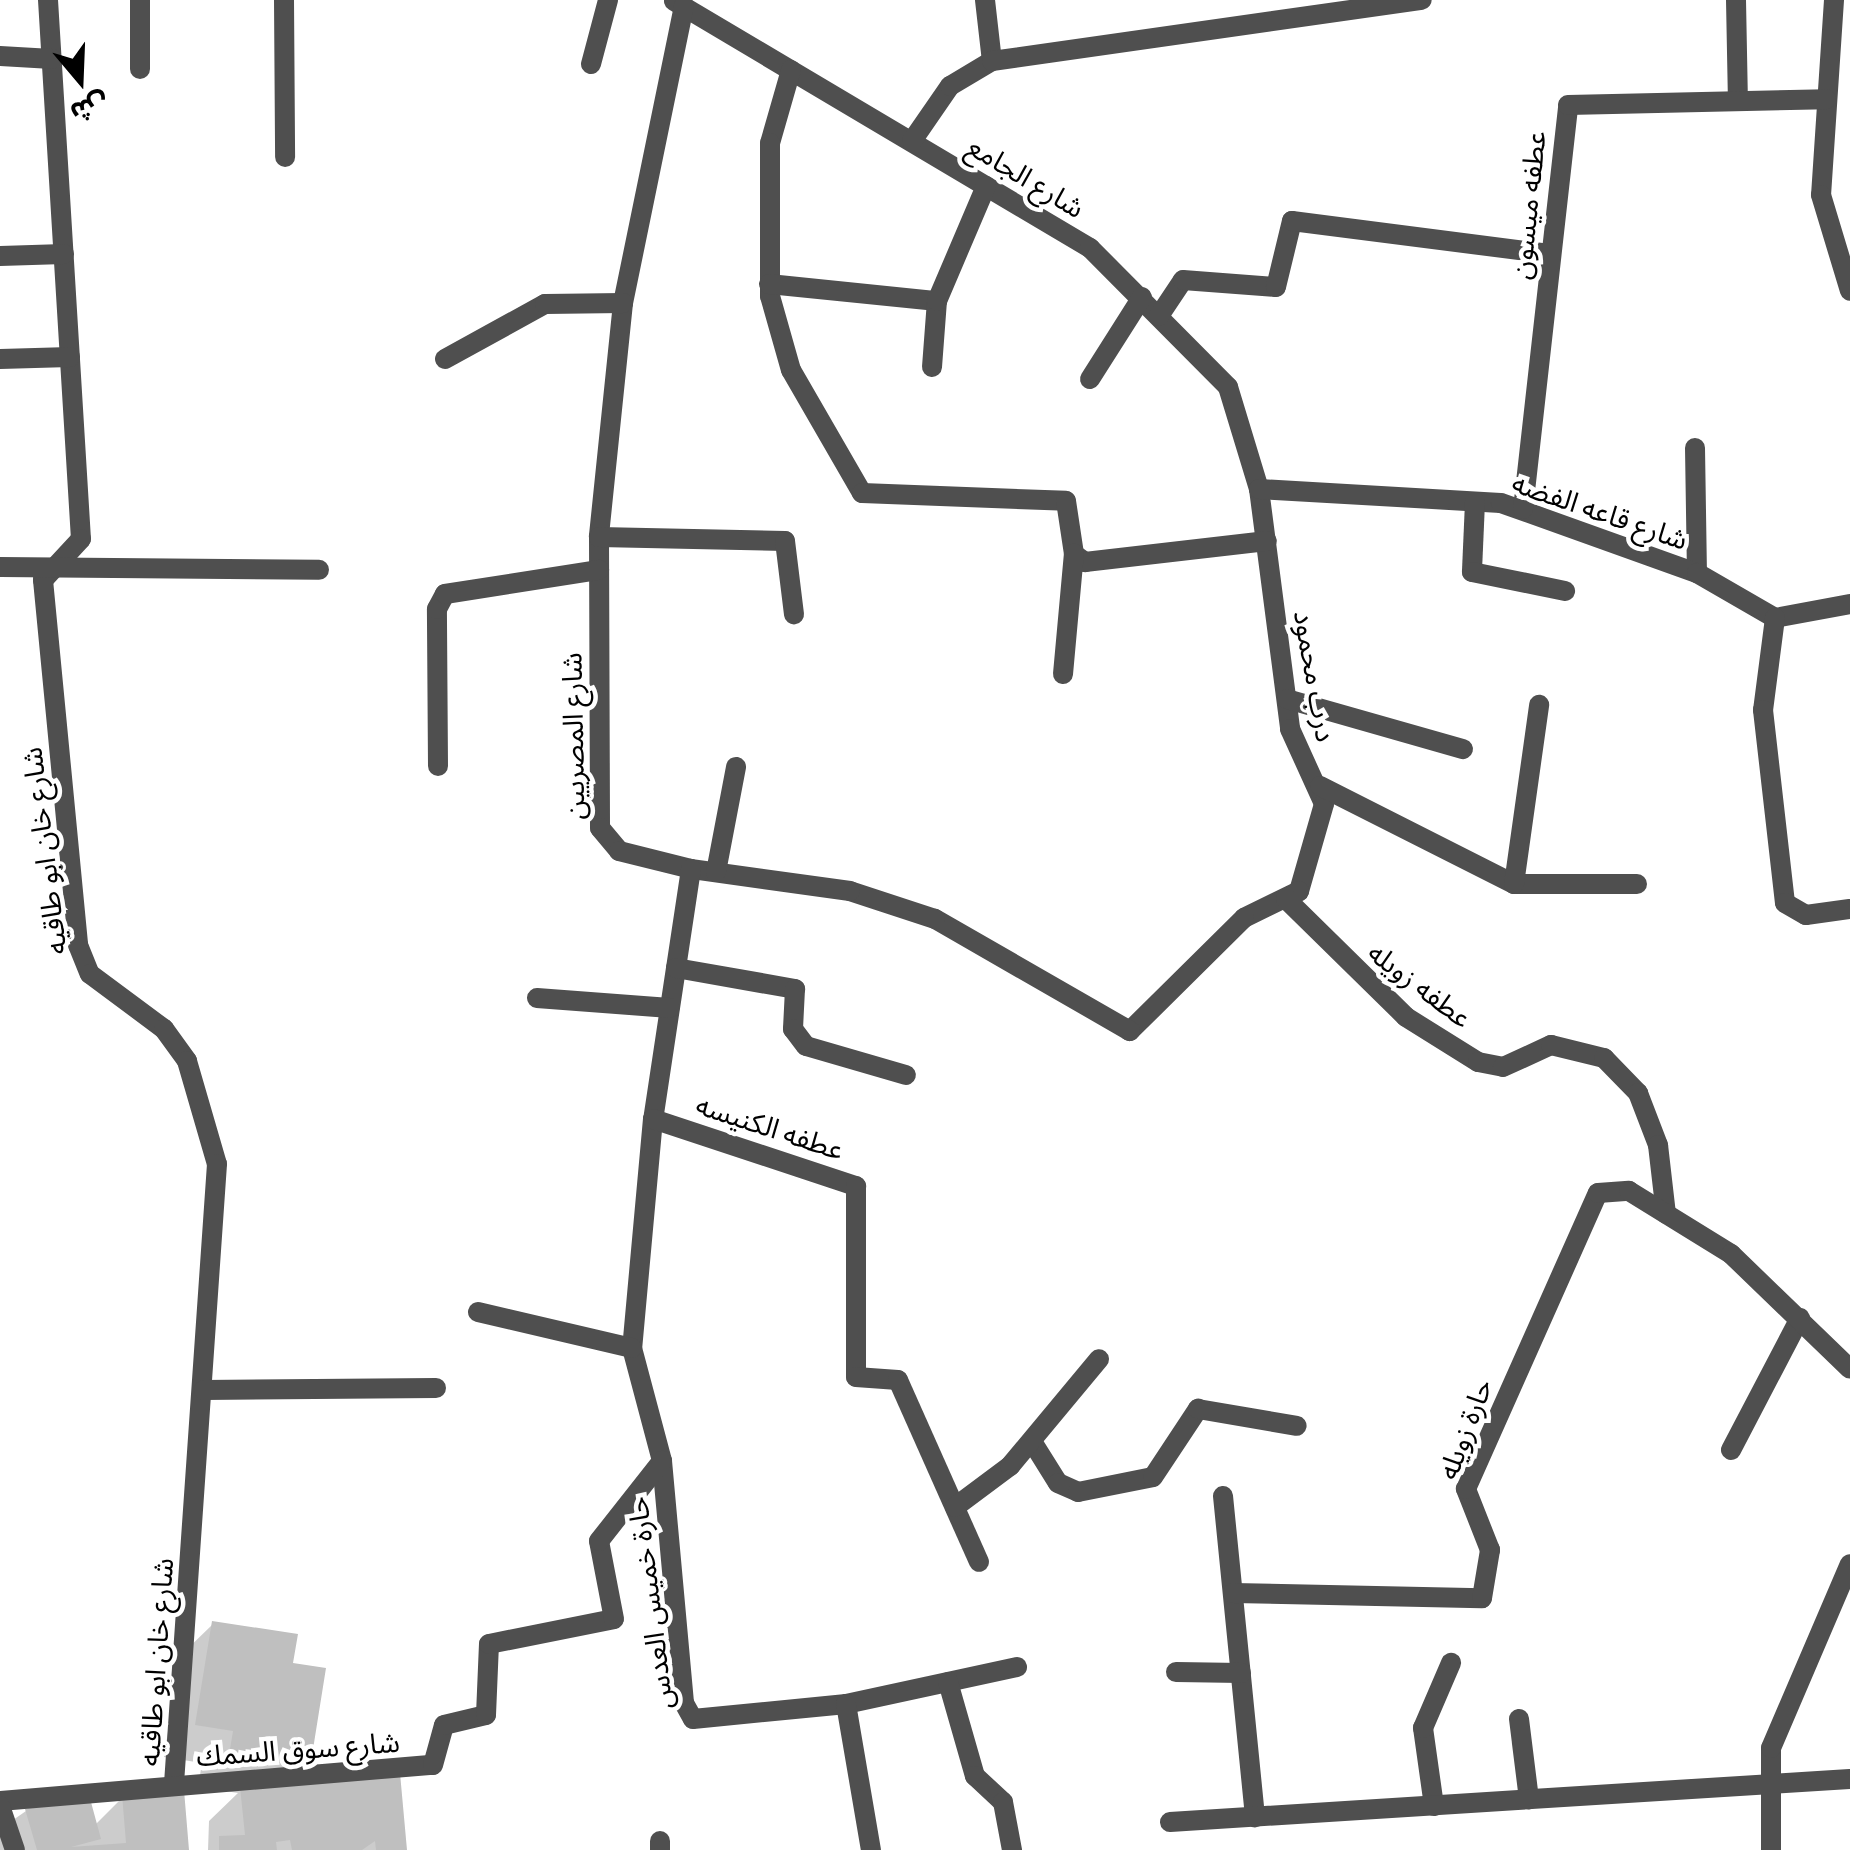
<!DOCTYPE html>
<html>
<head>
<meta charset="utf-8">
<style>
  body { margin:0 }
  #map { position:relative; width:1850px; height:1850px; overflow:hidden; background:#fff; font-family:"Archivo Narrow","Noto Sans Arabic",sans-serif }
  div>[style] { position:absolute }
  .shadow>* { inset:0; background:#0003 }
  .building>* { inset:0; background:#bfbfbf }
  .minor>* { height:20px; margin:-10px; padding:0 10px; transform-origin:10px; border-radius:10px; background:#4f4f4f }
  span { translate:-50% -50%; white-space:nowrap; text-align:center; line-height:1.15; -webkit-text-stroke:9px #fff; paint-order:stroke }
  .street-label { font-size:28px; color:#000 }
  .north { position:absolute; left:30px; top:30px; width:100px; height:100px; -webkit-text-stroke:8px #fff; paint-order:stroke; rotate:161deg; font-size:28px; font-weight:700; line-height:40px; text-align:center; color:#000 }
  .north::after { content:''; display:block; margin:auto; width:35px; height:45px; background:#000; clip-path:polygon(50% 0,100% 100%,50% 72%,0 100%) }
</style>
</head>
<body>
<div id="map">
  <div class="shadow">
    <i style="clip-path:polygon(213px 1624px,291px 1665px,308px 1767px,404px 1850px,208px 1850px,209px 1821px,238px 1793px,198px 1787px,202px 1763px,164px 1757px,180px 1656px)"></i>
    <i style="clip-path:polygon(123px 1797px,186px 1850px,0 1850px,0 1829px,26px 1811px,95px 1825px)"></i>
  </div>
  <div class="building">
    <i style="clip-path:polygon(212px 1621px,298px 1634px,293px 1663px,326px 1668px,310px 1768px,229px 1755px,233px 1731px,195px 1725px)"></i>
    <i style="clip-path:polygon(400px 1773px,407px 1850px,376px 1850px,375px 1841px,362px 1850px,292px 1850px,290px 1840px,276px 1842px,277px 1850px,219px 1850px,219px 1836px,245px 1835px,240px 1787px)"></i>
    <i style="clip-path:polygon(184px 1790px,189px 1850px,37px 1850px,25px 1809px,88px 1791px,101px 1839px,71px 1847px,126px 1843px,122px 1794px)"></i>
  </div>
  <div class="minor">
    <i style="left:48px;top:0;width:540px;rotate:86.5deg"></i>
    <i style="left:81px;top:539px;width:56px;rotate:132.8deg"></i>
    <i style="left:43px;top:580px;width:367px;rotate:84.5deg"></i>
    <i style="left:78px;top:945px;width:31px;rotate:68deg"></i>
    <i style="left:90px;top:974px;width:92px;rotate:36.6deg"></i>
    <i style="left:164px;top:1029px;width:39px;rotate:54deg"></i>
    <i style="left:187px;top:1061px;width:107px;rotate:73.8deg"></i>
    <i style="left:217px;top:1164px;width:621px;rotate:93.97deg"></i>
    <i style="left:284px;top:0;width:157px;rotate:89.6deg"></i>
    <i style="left:985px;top:0;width:61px;rotate:83.5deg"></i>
    <i style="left:1736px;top:0;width:101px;rotate:88.9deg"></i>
    <i style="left:1834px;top:0;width:195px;rotate:93.8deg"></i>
    <i style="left:1821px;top:195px;width:100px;rotate:73.2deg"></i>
    <i style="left:674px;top:1px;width:484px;rotate:30.7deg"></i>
    <i style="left:1090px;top:248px;width:196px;rotate:45.2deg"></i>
    <i style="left:1228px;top:387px;width:107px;rotate:73.1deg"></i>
    <i style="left:1259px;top:489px;width:242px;rotate:82.6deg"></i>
    <i style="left:1290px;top:729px;width:82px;rotate:65.6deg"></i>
    <i style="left:1324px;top:804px;width:91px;rotate:106deg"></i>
    <i style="left:1299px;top:891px;width:61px;rotate:153.9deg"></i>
    <i style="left:1244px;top:918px;width:161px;rotate:135.3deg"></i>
    <i style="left:1130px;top:1031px;width:225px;rotate:-150.1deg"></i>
    <i style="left:935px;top:919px;width:89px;rotate:-161.8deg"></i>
    <i style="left:850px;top:891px;width:161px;rotate:-172.1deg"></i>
    <i style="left:684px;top:6px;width:303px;rotate:101.6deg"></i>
    <i style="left:623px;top:303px;width:235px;rotate:95.9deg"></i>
    <i style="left:599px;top:537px;width:291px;rotate:89.8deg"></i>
    <i style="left:600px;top:828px;width:30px;rotate:50deg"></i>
    <i style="left:619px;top:851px;width:74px;rotate:14deg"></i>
    <i style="left:691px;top:869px;width:253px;rotate:98.6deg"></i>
    <i style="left:653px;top:1119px;width:230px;rotate:95.2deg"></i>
    <i style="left:632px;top:1348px;width:117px;rotate:75.1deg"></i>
    <i style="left:662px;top:1461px;width:243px;rotate:84.8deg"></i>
    <i style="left:684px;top:1703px;width:18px;rotate:61deg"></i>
    <i style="left:693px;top:1719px;width:154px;rotate:-5.6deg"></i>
    <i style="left:846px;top:1704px;width:175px;rotate:-12.2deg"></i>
    <i style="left:0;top:56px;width:52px;rotate:3.3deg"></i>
    <i style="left:591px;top:64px;width:66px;rotate:-75.1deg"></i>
    <i style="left:140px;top:69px;width:69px;rotate:-90deg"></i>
    <i style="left:791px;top:70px;width:76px;rotate:106deg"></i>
    <i style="left:770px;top:143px;width:153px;rotate:90deg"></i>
    <i style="left:770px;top:296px;width:77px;rotate:74.2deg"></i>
    <i style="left:791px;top:370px;width:142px;rotate:60deg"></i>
    <i style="left:862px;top:493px;width:204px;rotate:2.2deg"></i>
    <i style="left:1066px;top:501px;width:54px;rotate:81.4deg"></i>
    <i style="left:1074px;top:554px;width:14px;rotate:36deg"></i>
    <i style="left:1085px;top:562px;width:183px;rotate:-6.6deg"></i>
    <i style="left:912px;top:141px;width:67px;rotate:-55.4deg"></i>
    <i style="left:950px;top:86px;width:49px;rotate:-30.8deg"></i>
    <i style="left:992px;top:61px;width:434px;rotate:-8.1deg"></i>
    <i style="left:0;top:256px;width:64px;rotate:-1.8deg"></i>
    <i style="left:769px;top:284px;width:169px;rotate:5.8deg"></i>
    <i style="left:1159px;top:316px;width:43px;rotate:-56.3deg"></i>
    <i style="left:1183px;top:280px;width:93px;rotate:4.3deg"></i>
    <i style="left:1276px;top:287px;width:68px;rotate:-76.4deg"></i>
    <i style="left:1292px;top:221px;width:260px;rotate:7.3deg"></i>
    <i style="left:0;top:359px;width:70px;rotate:-1.6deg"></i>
    <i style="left:445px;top:359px;width:114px;rotate:-28.8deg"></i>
    <i style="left:545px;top:304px;width:78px;rotate:-0.7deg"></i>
    <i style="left:932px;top:367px;width:66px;rotate:-85.7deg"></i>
    <i style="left:937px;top:301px;width:125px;rotate:-66.9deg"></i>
    <i style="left:1090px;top:379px;width:97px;rotate:-57.6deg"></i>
    <i style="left:1695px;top:448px;width:125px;rotate:89.1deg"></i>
    <i style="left:1259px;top:489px;width:242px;rotate:3.3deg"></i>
    <i style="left:1501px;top:503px;width:208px;rotate:19.7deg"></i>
    <i style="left:1697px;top:573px;width:90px;rotate:30deg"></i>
    <i style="left:1775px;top:618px;width:76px;rotate:-10.6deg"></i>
    <i style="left:1475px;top:502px;width:70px;rotate:92.5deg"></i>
    <i style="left:1472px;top:572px;width:95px;rotate:11.5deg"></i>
    <i style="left:1523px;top:509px;width:406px;rotate:-83.6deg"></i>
    <i style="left:1568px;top:105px;width:258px;rotate:-1.3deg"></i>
    <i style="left:599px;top:537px;width:186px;rotate:1.2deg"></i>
    <i style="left:785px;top:541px;width:74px;rotate:83deg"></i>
    <i style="left:0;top:567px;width:319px;rotate:0.5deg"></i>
    <i style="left:1775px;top:618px;width:93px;rotate:97.4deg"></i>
    <i style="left:1763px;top:710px;width:194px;rotate:83.5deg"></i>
    <i style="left:1785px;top:903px;width:24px;rotate:30deg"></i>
    <i style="left:1806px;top:915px;width:44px;rotate:-7.8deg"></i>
    <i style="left:1063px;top:674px;width:121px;rotate:-84.8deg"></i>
    <i style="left:1287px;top:699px;width:183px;rotate:15.9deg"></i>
    <i style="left:438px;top:766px;width:157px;rotate:-90.4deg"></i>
    <i style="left:437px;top:609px;width:17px;rotate:-62deg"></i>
    <i style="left:445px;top:594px;width:156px;rotate:-8.9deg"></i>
    <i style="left:1320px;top:786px;width:217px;rotate:26.8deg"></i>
    <i style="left:1514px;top:884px;width:123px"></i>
    <i style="left:716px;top:872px;width:107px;rotate:-79.2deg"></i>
    <i style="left:1514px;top:884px;width:181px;rotate:-82deg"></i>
    <i style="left:1286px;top:899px;width:168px;rotate:44.5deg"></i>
    <i style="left:1406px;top:1017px;width:85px;rotate:32deg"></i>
    <i style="left:1478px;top:1062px;width:25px;rotate:11deg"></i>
    <i style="left:1503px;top:1067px;width:53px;rotate:-24.6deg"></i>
    <i style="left:1551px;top:1045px;width:55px;rotate:13.8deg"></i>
    <i style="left:1604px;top:1058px;width:49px;rotate:45.8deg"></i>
    <i style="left:1638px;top:1093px;width:56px;rotate:69deg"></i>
    <i style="left:1658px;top:1145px;width:69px;rotate:83.4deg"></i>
    <i style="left:676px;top:968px;width:121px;rotate:10deg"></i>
    <i style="left:795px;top:989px;width:40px;rotate:92.9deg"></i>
    <i style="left:793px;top:1029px;width:21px;rotate:53deg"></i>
    <i style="left:806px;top:1046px;width:104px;rotate:16.2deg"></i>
    <i style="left:537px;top:998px;width:133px;rotate:4.3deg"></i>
    <i style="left:653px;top:1119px;width:214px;rotate:18.3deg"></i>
    <i style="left:856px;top:1186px;width:191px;rotate:90deg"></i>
    <i style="left:856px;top:1377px;width:42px;rotate:4.1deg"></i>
    <i style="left:898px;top:1380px;width:199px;rotate:66deg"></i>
    <i style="left:478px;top:1312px;width:158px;rotate:13.2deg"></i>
    <i style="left:204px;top:1390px;width:232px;rotate:-0.5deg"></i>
    <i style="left:1033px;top:1443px;width:47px;rotate:58deg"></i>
    <i style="left:1058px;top:1483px;width:22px;rotate:24deg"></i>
    <i style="left:1078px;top:1492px;width:76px;rotate:-11.3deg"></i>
    <i style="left:1153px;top:1477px;width:82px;rotate:-56.5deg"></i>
    <i style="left:1198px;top:1409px;width:100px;rotate:9.7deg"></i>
    <i style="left:1731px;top:1450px;width:149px;rotate:-62.4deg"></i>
    <i style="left:1223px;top:1496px;width:323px;rotate:84.3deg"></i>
    <i style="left:955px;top:1507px;width:69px;rotate:-36.7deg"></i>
    <i style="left:1010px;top:1466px;width:139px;rotate:-50.2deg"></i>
    <i style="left:1233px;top:1593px;width:249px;rotate:1.2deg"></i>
    <i style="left:1482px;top:1598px;width:49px;rotate:-80.5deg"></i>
    <i style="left:1490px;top:1550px;width:66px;rotate:-111.5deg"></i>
    <i style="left:1466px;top:1489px;width:324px;rotate:-66deg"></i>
    <i style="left:1598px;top:1193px;width:31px;rotate:-4deg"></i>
    <i style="left:1629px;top:1191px;width:120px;rotate:31.7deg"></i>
    <i style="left:1731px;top:1254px;width:165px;rotate:44deg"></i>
    <i style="left:1176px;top:1672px;width:65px;rotate:0.9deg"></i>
    <i style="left:948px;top:1682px;width:98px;rotate:74deg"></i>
    <i style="left:975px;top:1776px;width:38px;rotate:43deg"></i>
    <i style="left:1003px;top:1802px;width:49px;rotate:79.4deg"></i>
    <i style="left:846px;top:1704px;width:148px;rotate:80.3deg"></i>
    <i style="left:1519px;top:1719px;width:81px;rotate:82.9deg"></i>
    <i style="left:0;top:1801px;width:434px;rotate:-4.8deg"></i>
    <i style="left:433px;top:1765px;width:41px;rotate:-74.6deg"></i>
    <i style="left:444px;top:1725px;width:43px;rotate:-13.4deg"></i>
    <i style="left:486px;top:1715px;width:71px;rotate:-87.6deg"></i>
    <i style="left:489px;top:1644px;width:127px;rotate:-11.3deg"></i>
    <i style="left:614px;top:1619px;width:79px;rotate:-100.9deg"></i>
    <i style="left:599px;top:1541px;width:102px;rotate:-51.8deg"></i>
    <i style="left:0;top:1806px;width:46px;rotate:71.2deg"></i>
    <i style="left:1434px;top:1806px;width:79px;rotate:-98deg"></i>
    <i style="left:1423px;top:1728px;width:71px;rotate:-66.7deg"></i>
    <i style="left:1170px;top:1822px;width:681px;rotate:-3.62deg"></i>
    <i style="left:660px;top:1841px;width:9px;rotate:90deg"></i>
    <i style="left:1771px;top:1850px;width:102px;rotate:-90deg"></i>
    <i style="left:1771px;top:1748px;width:200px;rotate:-66.8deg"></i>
  </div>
  <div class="street-label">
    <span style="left:1026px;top:177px;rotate:31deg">شارع الجامع</span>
    <span style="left:1528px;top:205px;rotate:-84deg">عطفه ميسون</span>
    <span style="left:1600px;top:511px;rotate:19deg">شارع قاعه الفضه</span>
    <span style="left:1315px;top:676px;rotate:80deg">درب محمود</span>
    <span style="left:573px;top:736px;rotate:-91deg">شارع المصريين</span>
    <span style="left:44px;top:851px;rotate:-97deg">شارع خان ابو طاقيه</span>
    <span style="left:1420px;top:985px;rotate:37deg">عطفه زويله</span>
    <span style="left:770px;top:1127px;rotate:18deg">عطفه الكنيسه</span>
    <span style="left:1465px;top:1429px;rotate:-69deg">حارة زويله</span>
    <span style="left:650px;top:1603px;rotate:-97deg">حارة خميس العدس</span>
    <span style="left:156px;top:1662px;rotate:-86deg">شارع خان ابو طاقيه</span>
    <span style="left:298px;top:1749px;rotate:-4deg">شارع سوق السمك</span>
  </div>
  <div class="north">ش</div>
</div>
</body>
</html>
